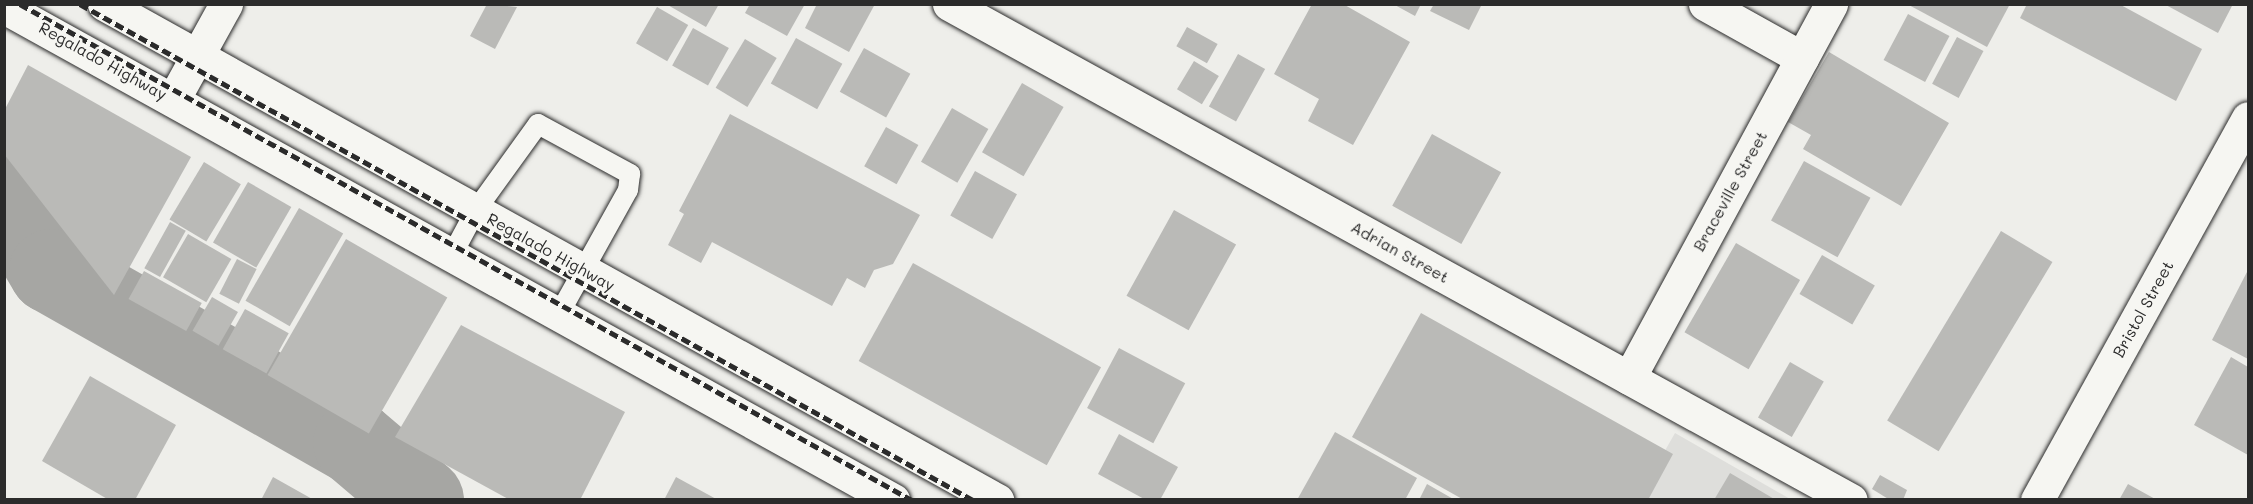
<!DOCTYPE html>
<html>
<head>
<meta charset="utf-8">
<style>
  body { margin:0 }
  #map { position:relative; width:2253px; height:504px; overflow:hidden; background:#eeeeea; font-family:Mali,sans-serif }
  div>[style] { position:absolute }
  .built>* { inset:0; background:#dededb }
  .river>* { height:84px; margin:-42px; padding:0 42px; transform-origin:42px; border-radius:42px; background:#a6a6a3 }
  .building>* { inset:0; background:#babab7; transform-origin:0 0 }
  .roads { filter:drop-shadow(0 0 2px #2b2b2b) drop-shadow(0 0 2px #2b2b2b) }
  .service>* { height:20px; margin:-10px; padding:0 10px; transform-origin:10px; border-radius:10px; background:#f6f6f2 }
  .minor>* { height:33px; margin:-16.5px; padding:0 16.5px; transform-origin:16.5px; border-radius:16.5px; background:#f6f6f2 }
  .tertiary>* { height:33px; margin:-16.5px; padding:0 16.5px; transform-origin:16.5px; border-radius:16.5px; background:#f6f6f2 }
  .primary>* { height:33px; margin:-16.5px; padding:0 16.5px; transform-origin:16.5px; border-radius:16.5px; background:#f6f6f2 }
  .rail>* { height:4.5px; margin-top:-2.25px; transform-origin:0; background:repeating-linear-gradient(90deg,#2b2b2b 0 9px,transparent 0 13.5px) }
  span { translate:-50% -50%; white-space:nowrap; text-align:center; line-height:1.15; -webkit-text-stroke:5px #f6f6f2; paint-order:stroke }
  .street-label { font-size:16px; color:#2b2b2b }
  .frame { position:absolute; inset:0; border:6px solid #2b2b2b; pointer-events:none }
</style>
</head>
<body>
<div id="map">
  <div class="built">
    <i style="clip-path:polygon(1675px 433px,1790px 499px,1637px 500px)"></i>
  </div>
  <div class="river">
    <i style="left:4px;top:192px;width:92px;rotate:59.3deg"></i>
    <i style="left:51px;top:271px;width:349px;rotate:29.5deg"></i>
    <i style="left:355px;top:443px;width:88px;rotate:40.4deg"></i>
  </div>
  <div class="building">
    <i style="clip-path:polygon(487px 4px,517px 7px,495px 49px,470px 36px)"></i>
    <i style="clip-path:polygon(666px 4px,719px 4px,706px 27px)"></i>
    <i style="clip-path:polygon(750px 4px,805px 4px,787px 36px,745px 13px)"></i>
    <i style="clip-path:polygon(817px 4px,875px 4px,849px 52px,805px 28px)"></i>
    <i style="clip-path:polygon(1312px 4px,1343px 4px,1410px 42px,1353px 145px,1308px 121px,1319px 99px,1274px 74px)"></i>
    <i style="clip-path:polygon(1393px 4px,1421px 4px,1415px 16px)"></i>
    <i style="clip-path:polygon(1434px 4px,1482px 4px,1469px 30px,1430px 11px)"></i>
    <i style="clip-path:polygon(1907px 4px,2010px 4px,1987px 47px)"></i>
    <i style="clip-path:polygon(2027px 4px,2119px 4px,2202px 49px,2176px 101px,2020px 18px)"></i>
    <i style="clip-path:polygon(2164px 4px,2233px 4px,2218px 33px)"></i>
    <i style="left:657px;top:7px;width:36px;height:42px;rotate:30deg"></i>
    <i style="left:1908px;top:14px;width:47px;height:52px;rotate:28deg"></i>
    <i style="left:1187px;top:27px;width:35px;height:22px;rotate:29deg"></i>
    <i style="left:693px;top:28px;width:41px;height:43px;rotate:29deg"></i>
    <i style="left:1957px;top:37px;width:30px;height:53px;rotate:28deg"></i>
    <i style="left:796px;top:38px;width:53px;height:52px;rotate:29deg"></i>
    <i style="left:745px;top:39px;width:37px;height:57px;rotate:31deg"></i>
    <i style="left:864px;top:48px;width:53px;height:50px;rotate:29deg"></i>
    <i style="clip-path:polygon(1829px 52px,1949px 123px,1901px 206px,1803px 149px,1811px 135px,1788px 122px)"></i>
    <i style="left:1238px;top:54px;width:31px;height:60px;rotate:29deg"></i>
    <i style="left:1194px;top:61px;width:29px;height:33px;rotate:31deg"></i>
    <i style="clip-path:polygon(28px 65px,191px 157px,114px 295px,4px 154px,4px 111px)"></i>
    <i style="left:1022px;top:83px;width:48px;height:80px;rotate:30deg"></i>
    <i style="left:952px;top:108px;width:42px;height:62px;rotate:30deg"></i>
    <i style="clip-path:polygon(730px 114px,920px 215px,893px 264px,874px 270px,865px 288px,847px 278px,832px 306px,712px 242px,701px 263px,668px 245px,684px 214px,679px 211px)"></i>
    <i style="left:886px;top:127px;width:37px;height:45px;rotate:29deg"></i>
    <i style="left:1432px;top:134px;width:79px;height:82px;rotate:29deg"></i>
    <i style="left:1804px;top:161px;width:76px;height:68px;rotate:29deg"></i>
    <i style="left:204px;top:162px;width:43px;height:67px;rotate:31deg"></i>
    <i style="left:975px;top:171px;width:48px;height:51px;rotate:29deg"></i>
    <i style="left:248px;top:182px;width:50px;height:70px;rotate:30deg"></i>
    <i style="left:299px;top:208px;width:51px;height:107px;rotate:30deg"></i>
    <i style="left:1174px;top:210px;width:71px;height:98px;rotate:29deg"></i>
    <i style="left:170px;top:222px;width:18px;height:53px;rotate:29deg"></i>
    <i style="left:2001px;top:231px;width:60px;height:221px;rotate:31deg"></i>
    <i style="left:188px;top:234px;width:50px;height:50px;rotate:30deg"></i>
    <i style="left:346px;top:239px;width:117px;height:157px;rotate:30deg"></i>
    <i style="left:1736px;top:243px;width:74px;height:103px;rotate:30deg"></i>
    <i style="left:1822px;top:255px;width:61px;height:45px;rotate:30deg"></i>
    <i style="left:237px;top:259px;width:22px;height:39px;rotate:27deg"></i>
    <i style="left:913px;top:263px;width:215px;height:112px;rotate:29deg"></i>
    <i style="clip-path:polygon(2248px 270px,2248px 359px,2212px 340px)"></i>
    <i style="left:144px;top:271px;width:66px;height:32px;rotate:29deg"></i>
    <i style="left:212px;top:297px;width:30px;height:39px;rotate:30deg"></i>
    <i style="left:245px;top:309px;width:50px;height:46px;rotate:29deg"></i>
    <i style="clip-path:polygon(1421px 313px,1673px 454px,1648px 500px,1464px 500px,1352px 437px)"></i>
    <i style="clip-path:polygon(461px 325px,625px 412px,580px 500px,510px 500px,395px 437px)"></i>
    <i style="left:1119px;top:348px;width:75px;height:68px;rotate:28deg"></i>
    <i style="clip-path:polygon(2231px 357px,2248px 367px,2248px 455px,2194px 425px)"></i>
    <i style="left:1790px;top:362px;width:39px;height:64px;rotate:30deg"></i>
    <i style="clip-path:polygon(90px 376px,176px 425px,135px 500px,109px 500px,42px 461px)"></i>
    <i style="clip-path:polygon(1335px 432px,1417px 478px,1405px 500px,1297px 500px)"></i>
    <i style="clip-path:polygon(1119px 434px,1178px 467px,1160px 500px,1146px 500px,1098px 474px)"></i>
    <i style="clip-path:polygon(1730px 473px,1776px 500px,1714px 500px)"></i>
    <i style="clip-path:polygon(1880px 475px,1907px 490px,1903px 500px,1890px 500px,1872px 489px)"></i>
    <i style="clip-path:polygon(273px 477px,314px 500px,261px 500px)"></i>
    <i style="clip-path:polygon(676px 477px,718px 500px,664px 500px)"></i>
    <i style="clip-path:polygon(1427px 484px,1455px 500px,1419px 500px)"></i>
    <i style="clip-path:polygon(2128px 484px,2157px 500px,2119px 500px)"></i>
  </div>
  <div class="roads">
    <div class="service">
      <i style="left:452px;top:255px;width:51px;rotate:-61.9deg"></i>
      <i style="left:476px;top:210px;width:106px;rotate:-54.2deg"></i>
      <i style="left:538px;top:124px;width:105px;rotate:28.5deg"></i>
      <i style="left:630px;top:174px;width:16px;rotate:97deg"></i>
      <i style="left:628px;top:190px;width:142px;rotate:119.1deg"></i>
    </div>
    <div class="minor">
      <i style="left:949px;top:4px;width:1029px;rotate:28.81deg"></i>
      <i style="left:1705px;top:4px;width:111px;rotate:29.1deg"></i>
      <i style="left:173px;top:100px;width:110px;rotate:-61.1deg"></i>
      <i style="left:1629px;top:378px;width:425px;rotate:-61.6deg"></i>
    </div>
    <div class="tertiary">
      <i style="left:2037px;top:500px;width:436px;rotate:-61.1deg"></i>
    </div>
    <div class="primary">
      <i style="left:104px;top:4px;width:1022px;rotate:29.05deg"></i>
      <i style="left:4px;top:7px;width:1017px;rotate:29.01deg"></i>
    </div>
  </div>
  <div class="rail">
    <i style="left:20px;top:4px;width:1021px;rotate:29.08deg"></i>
    <i style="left:80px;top:4px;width:1022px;rotate:29.05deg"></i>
  </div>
  <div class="street-label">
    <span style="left:103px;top:61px;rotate:29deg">Regalado Highway</span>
    <span style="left:1730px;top:191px;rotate:-61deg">Braceville Street</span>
    <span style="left:551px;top:252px;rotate:29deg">Regalado Highway</span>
    <span style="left:1400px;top:252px;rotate:29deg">Adrian Street</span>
    <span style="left:2143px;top:309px;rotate:-61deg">Bristol Street</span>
  </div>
  <div class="frame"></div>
</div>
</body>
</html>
